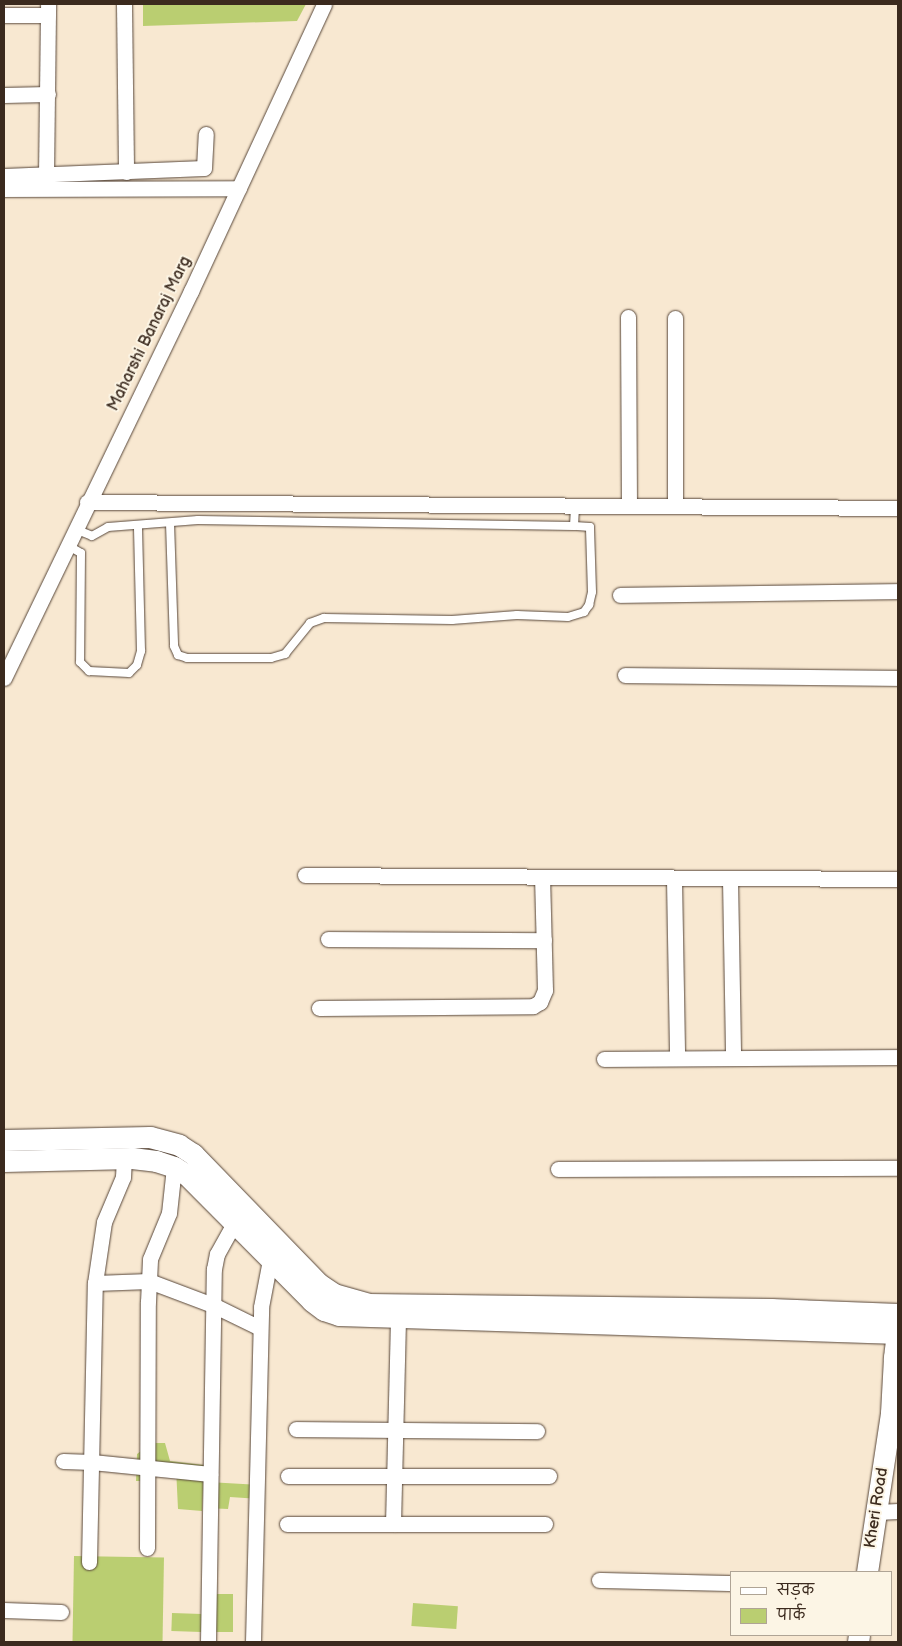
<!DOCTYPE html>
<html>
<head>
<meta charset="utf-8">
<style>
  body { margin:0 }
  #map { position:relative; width:902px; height:1646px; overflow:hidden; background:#f8e8d1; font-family:"Balsamiq Sans","Playpen Sans Deva",sans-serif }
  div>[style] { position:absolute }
  .green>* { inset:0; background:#bace71; transform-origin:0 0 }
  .roads { filter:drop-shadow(0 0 1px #574639) drop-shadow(0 0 1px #574639) }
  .lane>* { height:8px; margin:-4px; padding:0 4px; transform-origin:4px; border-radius:4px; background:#fff }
  .street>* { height:15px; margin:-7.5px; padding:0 7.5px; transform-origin:7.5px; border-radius:7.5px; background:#fff }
  .secondary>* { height:21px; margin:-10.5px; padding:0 10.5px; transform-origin:10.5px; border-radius:10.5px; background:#fff }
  span { translate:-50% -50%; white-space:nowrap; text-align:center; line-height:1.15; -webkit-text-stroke:4px #fcf5e5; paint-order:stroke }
  .street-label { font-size:16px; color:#3b2a1e }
  .frame { position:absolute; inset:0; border:5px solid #3b2a1e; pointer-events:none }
  .legend { position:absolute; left:730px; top:1571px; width:162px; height:65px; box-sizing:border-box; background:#fcf5e5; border:1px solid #afa495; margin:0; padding:6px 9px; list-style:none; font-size:15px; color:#3b2a1e }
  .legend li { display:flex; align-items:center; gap:10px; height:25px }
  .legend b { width:25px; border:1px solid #afa495 }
</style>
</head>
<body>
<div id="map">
  <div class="green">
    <i style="clip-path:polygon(143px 4px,306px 4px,297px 21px,143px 26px)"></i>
    <i style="clip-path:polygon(152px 1443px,165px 1443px,170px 1461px,204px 1465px,202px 1511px,178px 1509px,176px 1468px,147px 1461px,146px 1481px,136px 1481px,137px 1454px)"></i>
    <i style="clip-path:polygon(208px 1482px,259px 1485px,258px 1499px,230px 1497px,228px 1509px,206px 1508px)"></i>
    <i style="left:74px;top:1556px;width:90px;height:86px;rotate:1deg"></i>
    <i style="left:206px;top:1594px;width:27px;height:38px"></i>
    <i style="left:413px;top:1603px;width:45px;height:23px;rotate:4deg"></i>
    <i style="left:172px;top:1613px;width:30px;height:18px;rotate:2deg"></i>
  </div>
  <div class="roads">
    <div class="lane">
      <i style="left:170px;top:523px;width:123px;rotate:88.1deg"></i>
      <i style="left:174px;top:646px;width:10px;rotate:66deg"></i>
      <i style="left:178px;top:655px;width:9px;rotate:18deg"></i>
      <i style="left:187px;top:658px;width:84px"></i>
      <i style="left:271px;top:658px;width:15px;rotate:-16deg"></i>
      <i style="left:285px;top:654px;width:40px;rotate:-51deg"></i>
      <i style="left:310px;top:623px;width:15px;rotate:-20deg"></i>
      <i style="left:324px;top:618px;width:128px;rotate:0.9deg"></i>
      <i style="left:452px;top:620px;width:65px;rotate:-4.4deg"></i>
      <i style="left:517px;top:615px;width:51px;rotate:2.2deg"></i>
      <i style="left:568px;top:617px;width:17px;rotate:-17deg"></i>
      <i style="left:584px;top:612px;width:9px;rotate:-54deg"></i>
      <i style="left:589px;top:605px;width:13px;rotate:-77deg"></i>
      <i style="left:592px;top:592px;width:65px;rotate:-91.8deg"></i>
      <i style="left:590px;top:527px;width:16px;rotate:-176deg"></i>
      <i style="left:75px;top:529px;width:18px;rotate:22deg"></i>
      <i style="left:92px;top:536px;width:18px;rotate:-29deg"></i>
      <i style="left:108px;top:527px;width:90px;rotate:-4.4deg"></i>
      <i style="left:198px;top:520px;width:376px;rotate:0.9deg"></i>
      <i style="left:574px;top:526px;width:20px;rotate:-87deg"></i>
      <i style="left:67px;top:545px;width:16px;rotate:30deg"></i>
      <i style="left:81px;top:553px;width:109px;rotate:90.5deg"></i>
      <i style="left:80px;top:662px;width:13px;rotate:45deg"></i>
      <i style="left:89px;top:671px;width:40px;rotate:2.9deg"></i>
      <i style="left:129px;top:673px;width:11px;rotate:-45deg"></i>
      <i style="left:137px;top:665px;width:15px;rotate:-74deg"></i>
      <i style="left:141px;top:651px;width:126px;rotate:-91.4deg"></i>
    </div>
    <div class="street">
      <i style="left:124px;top:4px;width:168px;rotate:89.3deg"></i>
      <i style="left:4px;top:15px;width:44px"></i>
      <i style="left:4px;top:95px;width:44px;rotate:-1.3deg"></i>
      <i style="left:4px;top:176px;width:200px;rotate:-2.3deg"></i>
      <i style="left:204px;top:168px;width:34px;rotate:-87deg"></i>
      <i style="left:46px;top:176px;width:172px;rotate:-89.3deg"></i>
      <i style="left:4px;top:189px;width:235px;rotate:-0.2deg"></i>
      <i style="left:628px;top:317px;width:189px;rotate:89.7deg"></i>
      <i style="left:675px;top:318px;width:188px;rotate:90deg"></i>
      <i style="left:87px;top:502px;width:811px;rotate:0.42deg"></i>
      <i style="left:620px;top:595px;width:278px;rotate:-0.8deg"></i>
      <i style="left:625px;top:675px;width:273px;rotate:0.6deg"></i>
      <i style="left:4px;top:678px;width:430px;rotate:-64.2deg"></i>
      <i style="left:191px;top:291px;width:316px;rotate:-65.1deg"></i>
      <i style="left:305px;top:875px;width:593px;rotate:0.39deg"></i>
      <i style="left:674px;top:879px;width:179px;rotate:89deg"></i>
      <i style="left:730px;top:879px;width:179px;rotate:89deg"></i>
      <i style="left:328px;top:939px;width:216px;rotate:0.3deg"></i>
      <i style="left:319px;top:1008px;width:214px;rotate:-0.5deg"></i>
      <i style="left:533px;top:1006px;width:8px;rotate:-30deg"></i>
      <i style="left:540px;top:1002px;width:13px;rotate:-67deg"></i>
      <i style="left:545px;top:990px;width:112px;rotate:-91.5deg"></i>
      <i style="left:604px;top:1059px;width:294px;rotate:-0.4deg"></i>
      <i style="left:558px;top:1169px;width:340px;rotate:-0.2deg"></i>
      <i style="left:95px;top:1283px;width:54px;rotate:-2.1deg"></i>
      <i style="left:149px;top:1281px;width:68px;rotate:20.6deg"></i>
      <i style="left:213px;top:1305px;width:52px;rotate:26.1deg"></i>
      <i style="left:296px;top:1429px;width:241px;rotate:0.5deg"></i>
      <i style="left:63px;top:1461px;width:29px;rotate:2deg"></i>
      <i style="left:92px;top:1462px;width:119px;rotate:5.8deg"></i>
      <i style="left:288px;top:1476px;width:261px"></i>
      <i style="left:877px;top:1512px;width:21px;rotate:-3deg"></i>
      <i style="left:287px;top:1524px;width:258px"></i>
      <i style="left:393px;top:1524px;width:205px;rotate:-88.6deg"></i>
      <i style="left:147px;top:1548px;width:246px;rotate:-89.8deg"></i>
      <i style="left:148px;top:1302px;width:43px;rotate:-87.3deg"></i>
      <i style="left:150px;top:1259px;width:50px;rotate:-67.6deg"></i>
      <i style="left:169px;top:1213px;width:46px;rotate:-83.8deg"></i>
      <i style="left:89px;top:1562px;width:279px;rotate:-88.8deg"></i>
      <i style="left:95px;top:1283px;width:62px;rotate:-81.6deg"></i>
      <i style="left:104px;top:1222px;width:49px;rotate:-67.1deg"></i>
      <i style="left:123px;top:1177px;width:19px;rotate:-87deg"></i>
      <i style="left:599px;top:1580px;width:132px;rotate:1.3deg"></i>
      <i style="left:4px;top:1610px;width:57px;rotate:2deg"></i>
      <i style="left:208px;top:1642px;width:373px;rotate:-89.1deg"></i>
      <i style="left:214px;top:1269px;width:15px;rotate:-79deg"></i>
      <i style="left:217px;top:1254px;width:35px;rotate:-61deg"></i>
      <i style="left:253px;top:1642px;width:335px;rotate:-88.6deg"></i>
      <i style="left:261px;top:1307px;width:48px;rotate:-79.2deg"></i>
    </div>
    <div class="secondary">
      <i style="left:4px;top:1140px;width:146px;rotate:-1.2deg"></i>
      <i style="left:150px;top:1137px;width:30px;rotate:15deg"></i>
      <i style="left:179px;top:1145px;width:17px;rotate:33deg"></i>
      <i style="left:193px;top:1154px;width:181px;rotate:45.9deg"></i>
      <i style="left:319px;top:1284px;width:18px;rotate:34deg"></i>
      <i style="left:334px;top:1294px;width:35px;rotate:16deg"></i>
      <i style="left:368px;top:1304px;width:403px;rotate:0.7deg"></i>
      <i style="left:771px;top:1309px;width:127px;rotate:2.3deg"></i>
      <i style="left:4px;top:1161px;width:128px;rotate:-1.3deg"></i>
      <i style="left:132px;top:1158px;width:24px;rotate:7deg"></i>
      <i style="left:156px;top:1161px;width:19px;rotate:18deg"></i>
      <i style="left:174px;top:1167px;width:15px;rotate:32deg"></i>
      <i style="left:187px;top:1175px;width:177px;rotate:45.2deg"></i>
      <i style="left:312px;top:1301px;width:15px;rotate:37deg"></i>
      <i style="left:324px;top:1310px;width:16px;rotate:18deg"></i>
      <i style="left:339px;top:1315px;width:559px;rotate:1.84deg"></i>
      <i style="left:867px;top:1572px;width:161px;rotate:-81.4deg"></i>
      <i style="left:891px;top:1413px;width:56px;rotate:-86.9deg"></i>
      <i style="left:894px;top:1357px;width:32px;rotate:-83deg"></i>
      <i style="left:858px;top:1642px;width:7px;rotate:-82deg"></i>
    </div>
  </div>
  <div class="street-label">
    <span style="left:150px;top:334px;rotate:-64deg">Maharshi Banaraj Marg</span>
    <span style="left:877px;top:1508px;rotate:-81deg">Kheri Road</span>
  </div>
  <div class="frame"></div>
  <ul class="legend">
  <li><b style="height:6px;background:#fff"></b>सड़क</li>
  <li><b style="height:14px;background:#bace71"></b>पार्क</li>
  </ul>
</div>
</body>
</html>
